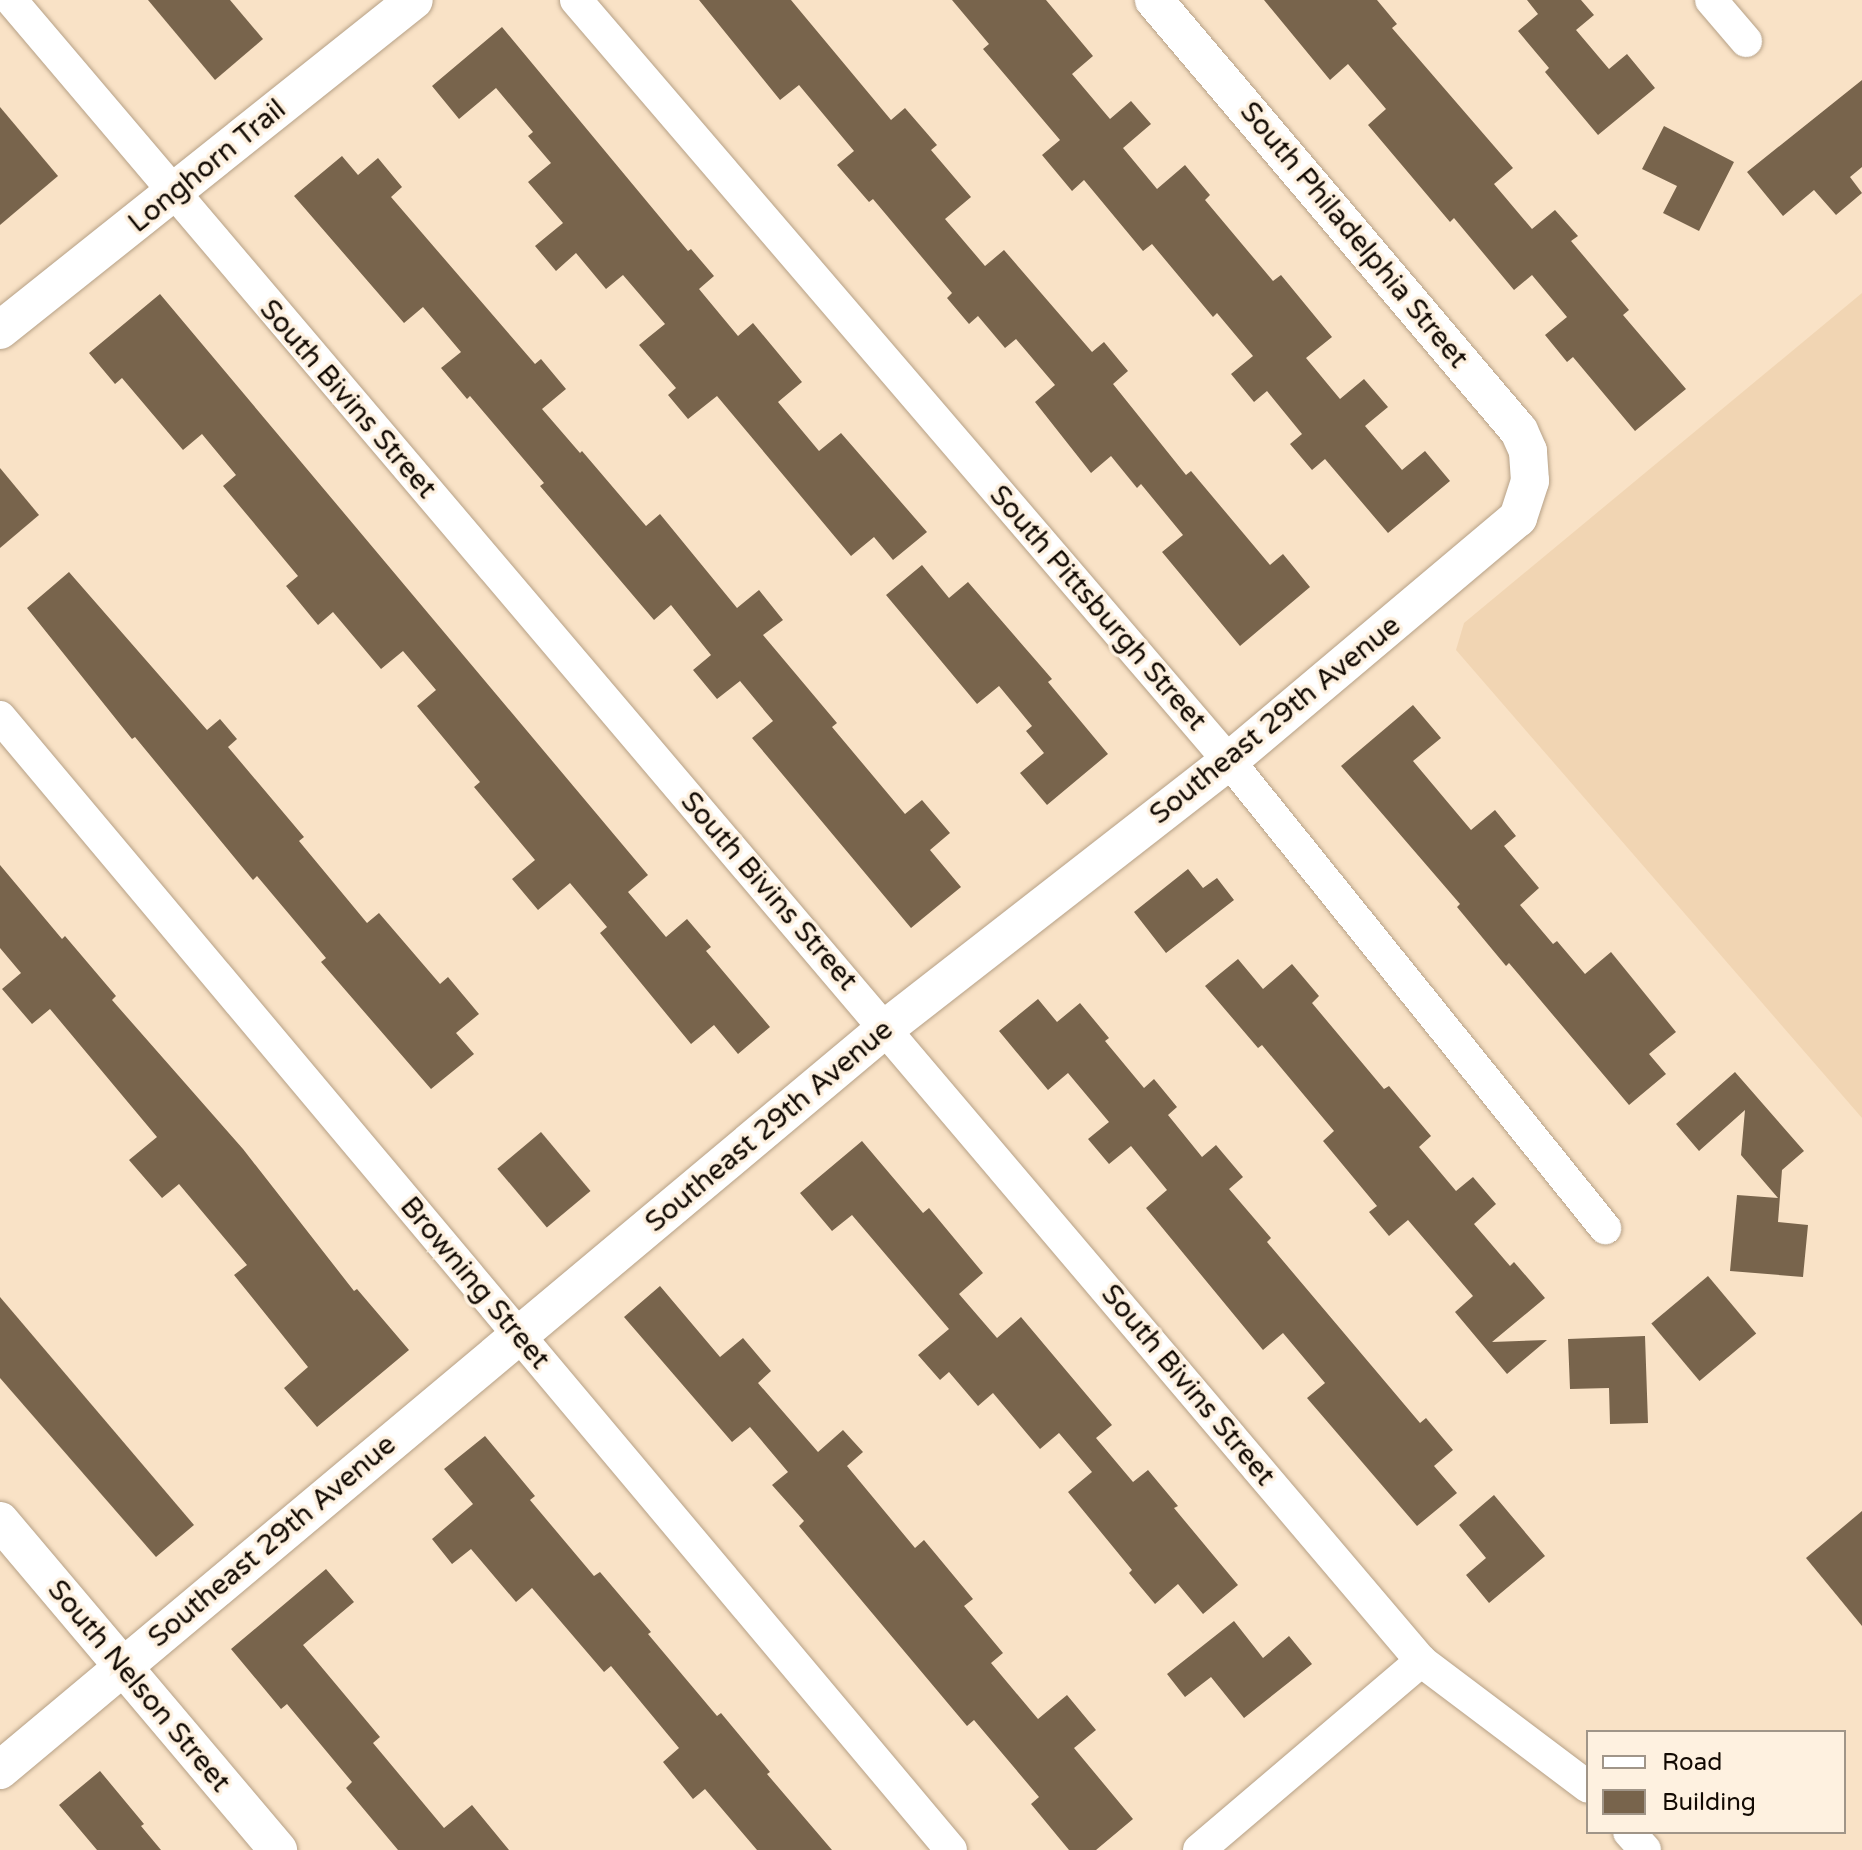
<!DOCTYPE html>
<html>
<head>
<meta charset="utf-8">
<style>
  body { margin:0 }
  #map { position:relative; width:1862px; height:1850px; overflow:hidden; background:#f9e2c6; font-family:"Varela Round",sans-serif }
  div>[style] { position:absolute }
  .built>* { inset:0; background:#f1d5b3 }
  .building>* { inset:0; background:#78644c; transform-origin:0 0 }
  .roads { filter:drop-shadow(0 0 2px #b6a187) drop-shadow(0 0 2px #b6a187) }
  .minor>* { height:32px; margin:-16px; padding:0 16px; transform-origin:16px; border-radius:16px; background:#fff }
  .tertiary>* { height:38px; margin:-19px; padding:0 19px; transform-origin:19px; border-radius:19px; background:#fff }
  span { translate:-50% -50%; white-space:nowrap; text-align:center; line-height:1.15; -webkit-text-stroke:7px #fef1e0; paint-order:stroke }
  .street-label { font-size:28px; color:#120a03 }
  .legend { position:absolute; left:1586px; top:1730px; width:260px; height:104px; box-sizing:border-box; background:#fef1e0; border:2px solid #a09588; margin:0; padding:10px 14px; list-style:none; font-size:24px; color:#120a03 }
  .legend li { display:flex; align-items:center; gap:16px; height:40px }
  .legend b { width:40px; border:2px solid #a09588 }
</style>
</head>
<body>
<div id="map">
  <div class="built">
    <i style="clip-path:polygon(1862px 293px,1862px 1118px,1456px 650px,1464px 623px)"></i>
  </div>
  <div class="building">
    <i style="clip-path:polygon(148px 0,230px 0,263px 39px,215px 80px)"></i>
    <i style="clip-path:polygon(699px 0,791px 0,891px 120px,905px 108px,937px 145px,931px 150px,971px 197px,945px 219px,985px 266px,1004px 250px,1092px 352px,1104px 342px,1128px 371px,1113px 384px,1186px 475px,1191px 471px,1270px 565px,1283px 554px,1310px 587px,1240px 646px,1162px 552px,1183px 535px,1141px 484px,1137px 488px,1111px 456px,1091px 473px,1035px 402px,1055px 385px,1016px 339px,1005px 348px,978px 316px,969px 324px,947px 298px,952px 293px,873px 199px,869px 202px,837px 165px,854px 151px,799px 85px,780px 100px)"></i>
    <i style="clip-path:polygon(952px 0,1046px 0,1093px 56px,1072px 74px,1110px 119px,1131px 101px,1151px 124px,1123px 148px,1157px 189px,1185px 165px,1210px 195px,1205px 200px,1273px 281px,1281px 275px,1332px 337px,1306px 358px,1340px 399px,1364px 379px,1388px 407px,1365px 426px,1402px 470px,1425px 451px,1450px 481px,1388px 533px,1325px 459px,1312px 470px,1290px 444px,1302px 434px,1267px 391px,1254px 402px,1231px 374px,1253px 356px,1217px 313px,1213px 317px,1152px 244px,1143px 251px,1084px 180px,1072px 191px,1042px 155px,1060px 140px,983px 49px,989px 44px)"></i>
    <i style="clip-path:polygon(1264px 0,1377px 0,1397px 24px,1392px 28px,1513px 168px,1494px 184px,1532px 229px,1555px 210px,1578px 236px,1571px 241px,1629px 310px,1623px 315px,1686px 389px,1635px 431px,1573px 357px,1567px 362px,1545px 335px,1567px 317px,1532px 275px,1514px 290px,1454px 218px,1450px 222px,1368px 125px,1386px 109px,1348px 64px,1330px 80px)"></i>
    <i style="clip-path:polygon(1527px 0,1581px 0,1594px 15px,1576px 30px,1609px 69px,1627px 54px,1655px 88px,1598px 135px,1545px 72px,1549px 68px,1518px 31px,1538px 14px)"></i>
    <i style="clip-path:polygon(502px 27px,688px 251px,691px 249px,714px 276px,699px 289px,738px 336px,753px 323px,802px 382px,778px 402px,819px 451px,841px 433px,927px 532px,893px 560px,874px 537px,851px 556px,717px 396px,688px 419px,668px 395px,676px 388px,639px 345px,665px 324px,623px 275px,606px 289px,576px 253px,556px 271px,535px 246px,563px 223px,528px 182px,551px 163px,528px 136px,533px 132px,496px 88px,459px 119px,432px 86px)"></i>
    <i style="clip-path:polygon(1862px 80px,1862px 167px,1850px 177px,1862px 193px,1836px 215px,1814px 190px,1783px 216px,1747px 172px)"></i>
    <i style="clip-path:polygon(0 107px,58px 176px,0 225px)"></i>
    <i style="clip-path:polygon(1664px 126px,1734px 162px,1699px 231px,1663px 213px,1677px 186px,1642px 169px)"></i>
    <i style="clip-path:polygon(342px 156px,358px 175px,378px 158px,402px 187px,391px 197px,535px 364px,541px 359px,566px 389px,542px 409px,580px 453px,582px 451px,646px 526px,660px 514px,737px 608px,759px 590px,783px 620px,763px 635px,837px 723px,832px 727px,905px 814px,922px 800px,950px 833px,930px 850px,961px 887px,911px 928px,752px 738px,773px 721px,740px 681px,717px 699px,693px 670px,711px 655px,671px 605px,654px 620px,540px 486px,544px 483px,470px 396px,467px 399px,441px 368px,461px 352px,423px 307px,404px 323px,294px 196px)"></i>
    <i style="clip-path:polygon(160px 294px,648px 875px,628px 892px,666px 937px,687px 919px,711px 947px,706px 951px,770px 1027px,738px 1054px,714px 1025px,691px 1044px,600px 933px,607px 927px,570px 883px,538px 910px,512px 879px,535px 860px,474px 787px,480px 782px,417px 706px,436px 690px,403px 651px,381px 669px,333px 612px,318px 625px,286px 586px,298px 576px,223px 486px,236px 475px,202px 434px,183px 450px,122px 378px,115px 384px,89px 353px)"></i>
    <i style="clip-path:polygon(0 468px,39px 515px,0 548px)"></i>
    <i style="clip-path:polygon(922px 565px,949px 598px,968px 582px,1052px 679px,1048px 682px,1108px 754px,1047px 805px,1020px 773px,1044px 753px,1026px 731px,1032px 726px,999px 686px,977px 704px,886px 595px)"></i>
    <i style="clip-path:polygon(69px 572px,207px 730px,220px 719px,237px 739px,228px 747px,304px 837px,299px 841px,367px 923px,379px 913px,440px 984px,448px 977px,479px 1014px,456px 1033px,474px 1054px,431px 1089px,321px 962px,326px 958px,257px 876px,253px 880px,135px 737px,132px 739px,27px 608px)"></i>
    <i style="clip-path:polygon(1413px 705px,1441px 738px,1413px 761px,1471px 830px,1495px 810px,1516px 836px,1504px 846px,1539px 888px,1520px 905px,1553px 944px,1557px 941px,1585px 974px,1611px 952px,1676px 1032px,1649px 1054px,1666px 1074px,1629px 1105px,1509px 963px,1506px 966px,1457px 907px,1460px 904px,1341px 766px)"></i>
    <i style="clip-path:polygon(0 865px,62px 939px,65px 936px,116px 996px,112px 1000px,243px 1149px,354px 1291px,357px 1289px,409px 1350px,317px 1427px,284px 1388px,308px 1367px,234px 1275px,247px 1265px,179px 1184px,162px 1198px,129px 1160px,157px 1137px,50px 1009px,32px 1024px,2px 989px,21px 973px,0 948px)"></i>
    <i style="clip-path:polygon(1188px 869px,1203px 888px,1217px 878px,1234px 900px,1166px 953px,1134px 912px)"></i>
    <i style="clip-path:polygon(1238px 959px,1263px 989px,1292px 964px,1319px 996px,1312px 1003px,1384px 1089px,1389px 1086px,1431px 1136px,1419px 1147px,1456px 1191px,1473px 1177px,1496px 1204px,1474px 1224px,1510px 1266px,1514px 1262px,1545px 1298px,1492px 1342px,1547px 1340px,1507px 1374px,1455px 1312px,1473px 1296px,1408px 1220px,1389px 1236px,1369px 1212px,1377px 1206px,1323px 1141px,1334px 1131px,1262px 1045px,1258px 1048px,1205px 986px)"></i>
    <i style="clip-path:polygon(1038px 999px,1057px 1022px,1080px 1003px,1109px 1038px,1105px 1041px,1144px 1088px,1154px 1079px,1177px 1107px,1168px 1115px,1202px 1157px,1216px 1145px,1243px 1177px,1229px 1189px,1271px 1238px,1267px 1242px,1420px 1423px,1426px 1418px,1453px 1450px,1434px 1466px,1457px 1493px,1417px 1526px,1307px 1398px,1325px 1383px,1283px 1333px,1263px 1350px,1146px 1208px,1167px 1190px,1131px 1146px,1109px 1164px,1088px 1139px,1109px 1122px,1068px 1073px,1048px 1090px,999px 1031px)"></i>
    <i style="clip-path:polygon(1735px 1072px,1804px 1151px,1782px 1170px,1778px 1222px,1808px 1225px,1803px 1277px,1730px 1271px,1737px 1195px,1778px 1198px,1741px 1155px,1745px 1110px,1699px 1151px,1676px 1124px)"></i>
    <i style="left:541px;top:1132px;width:77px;height:57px;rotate:50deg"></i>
    <i style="clip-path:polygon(862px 1141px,923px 1213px,929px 1208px,983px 1273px,959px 1294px,997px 1338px,1021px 1317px,1112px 1425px,1096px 1438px,1133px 1482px,1148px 1470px,1178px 1506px,1174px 1508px,1238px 1585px,1203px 1614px,1178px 1584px,1155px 1604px,1129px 1573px,1132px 1570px,1068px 1492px,1092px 1472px,1059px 1433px,1040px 1449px,993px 1393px,978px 1406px,949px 1372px,940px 1380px,918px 1355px,949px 1329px,852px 1215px,832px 1231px,800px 1193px)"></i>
    <i style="left:1708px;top:1276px;width:75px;height:74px;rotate:50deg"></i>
    <i style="clip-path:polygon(660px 1286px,720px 1357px,743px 1338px,771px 1371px,758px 1383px,818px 1452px,843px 1430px,863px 1452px,847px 1466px,915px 1548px,924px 1540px,973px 1599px,964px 1606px,1003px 1653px,991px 1663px,1038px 1719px,1067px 1695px,1096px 1730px,1074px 1748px,1133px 1819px,1096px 1850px,1069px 1850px,1031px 1804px,1039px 1797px,974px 1720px,967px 1726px,799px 1526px,804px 1521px,772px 1485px,788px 1472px,750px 1427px,732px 1442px,624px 1317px)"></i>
    <i style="clip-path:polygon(0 1297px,194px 1525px,156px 1557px,0 1378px)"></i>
    <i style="clip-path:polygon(1645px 1336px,1648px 1423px,1610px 1424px,1609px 1388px,1570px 1389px,1568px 1339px)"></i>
    <i style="clip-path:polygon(485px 1436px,535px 1496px,530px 1500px,594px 1576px,600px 1572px,651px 1632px,648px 1634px,717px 1716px,721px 1713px,770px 1772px,767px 1774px,832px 1850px,757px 1850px,705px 1789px,693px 1799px,663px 1762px,679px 1748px,611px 1666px,604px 1672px,532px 1588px,516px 1602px,471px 1549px,452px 1564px,432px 1539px,473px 1504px,444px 1469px)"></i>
    <i style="clip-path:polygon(1494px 1495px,1545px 1556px,1489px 1603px,1466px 1575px,1486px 1558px,1459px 1525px)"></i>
    <i style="clip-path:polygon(1862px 1511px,1862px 1626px,1806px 1558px)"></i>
    <i style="clip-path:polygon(326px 1569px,354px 1602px,303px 1645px,380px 1737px,373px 1743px,444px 1828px,472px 1805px,509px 1850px,398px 1850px,346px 1788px,352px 1782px,287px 1704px,281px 1709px,231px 1649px)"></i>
    <i style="clip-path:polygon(1234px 1621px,1263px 1658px,1289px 1636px,1312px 1664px,1244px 1718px,1211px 1677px,1185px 1697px,1167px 1674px)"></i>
    <i style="clip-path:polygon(100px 1771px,144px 1824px,141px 1826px,161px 1850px,97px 1850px,59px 1805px)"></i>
  </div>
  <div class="roads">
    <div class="minor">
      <i style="left:11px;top:0;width:2179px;rotate:49.67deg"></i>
      <i style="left:1421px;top:1661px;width:209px;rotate:37deg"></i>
      <i style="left:576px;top:0;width:1003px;rotate:49.37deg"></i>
      <i style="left:1229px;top:761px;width:600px;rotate:51.16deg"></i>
      <i style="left:1711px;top:0;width:54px;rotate:49.5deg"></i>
      <i style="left:0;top:717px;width:1479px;rotate:49.99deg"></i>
      <i style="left:1629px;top:1832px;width:24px;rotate:48deg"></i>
      <i style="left:1199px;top:1850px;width:292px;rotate:-40.4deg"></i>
    </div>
    <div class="tertiary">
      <i style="left:0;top:330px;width:529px;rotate:-38.56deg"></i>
      <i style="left:0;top:1521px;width:431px;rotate:49.8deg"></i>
      <i style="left:0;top:1770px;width:1156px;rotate:-39.95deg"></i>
      <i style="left:886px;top:1028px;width:435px;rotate:-37.9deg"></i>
      <i style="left:1229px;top:761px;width:378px;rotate:-40.1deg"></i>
      <i style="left:1518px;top:518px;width:39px;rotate:-72deg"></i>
      <i style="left:1530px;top:481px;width:30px;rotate:-94deg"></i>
      <i style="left:1528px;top:451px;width:22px;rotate:-114deg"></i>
      <i style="left:1519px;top:431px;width:565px;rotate:-130.26deg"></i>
    </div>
  </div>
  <div class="street-label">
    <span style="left:207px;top:166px;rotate:-39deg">Longhorn Trail</span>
    <span style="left:1354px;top:235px;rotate:50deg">South Philadelphia Street</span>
    <span style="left:348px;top:399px;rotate:49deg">South Bivins Street</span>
    <span style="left:1098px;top:608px;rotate:49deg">South Pittsburgh Street</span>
    <span style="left:1275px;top:720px;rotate:-39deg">Southeast 29th Avenue</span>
    <span style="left:769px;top:891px;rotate:49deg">South Bivins Street</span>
    <span style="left:769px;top:1126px;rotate:-40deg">Southeast 29th Avenue</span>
    <span style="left:475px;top:1283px;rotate:50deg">Browning Street</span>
    <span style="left:1188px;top:1385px;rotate:50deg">South Bivins Street</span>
    <span style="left:272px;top:1541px;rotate:-40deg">Southeast 29th Avenue</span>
    <span style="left:139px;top:1686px;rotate:50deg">South Nelson Street</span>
  </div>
  <ul class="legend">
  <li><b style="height:10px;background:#fff"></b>Road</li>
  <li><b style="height:22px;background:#78644c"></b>Building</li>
  </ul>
</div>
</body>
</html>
